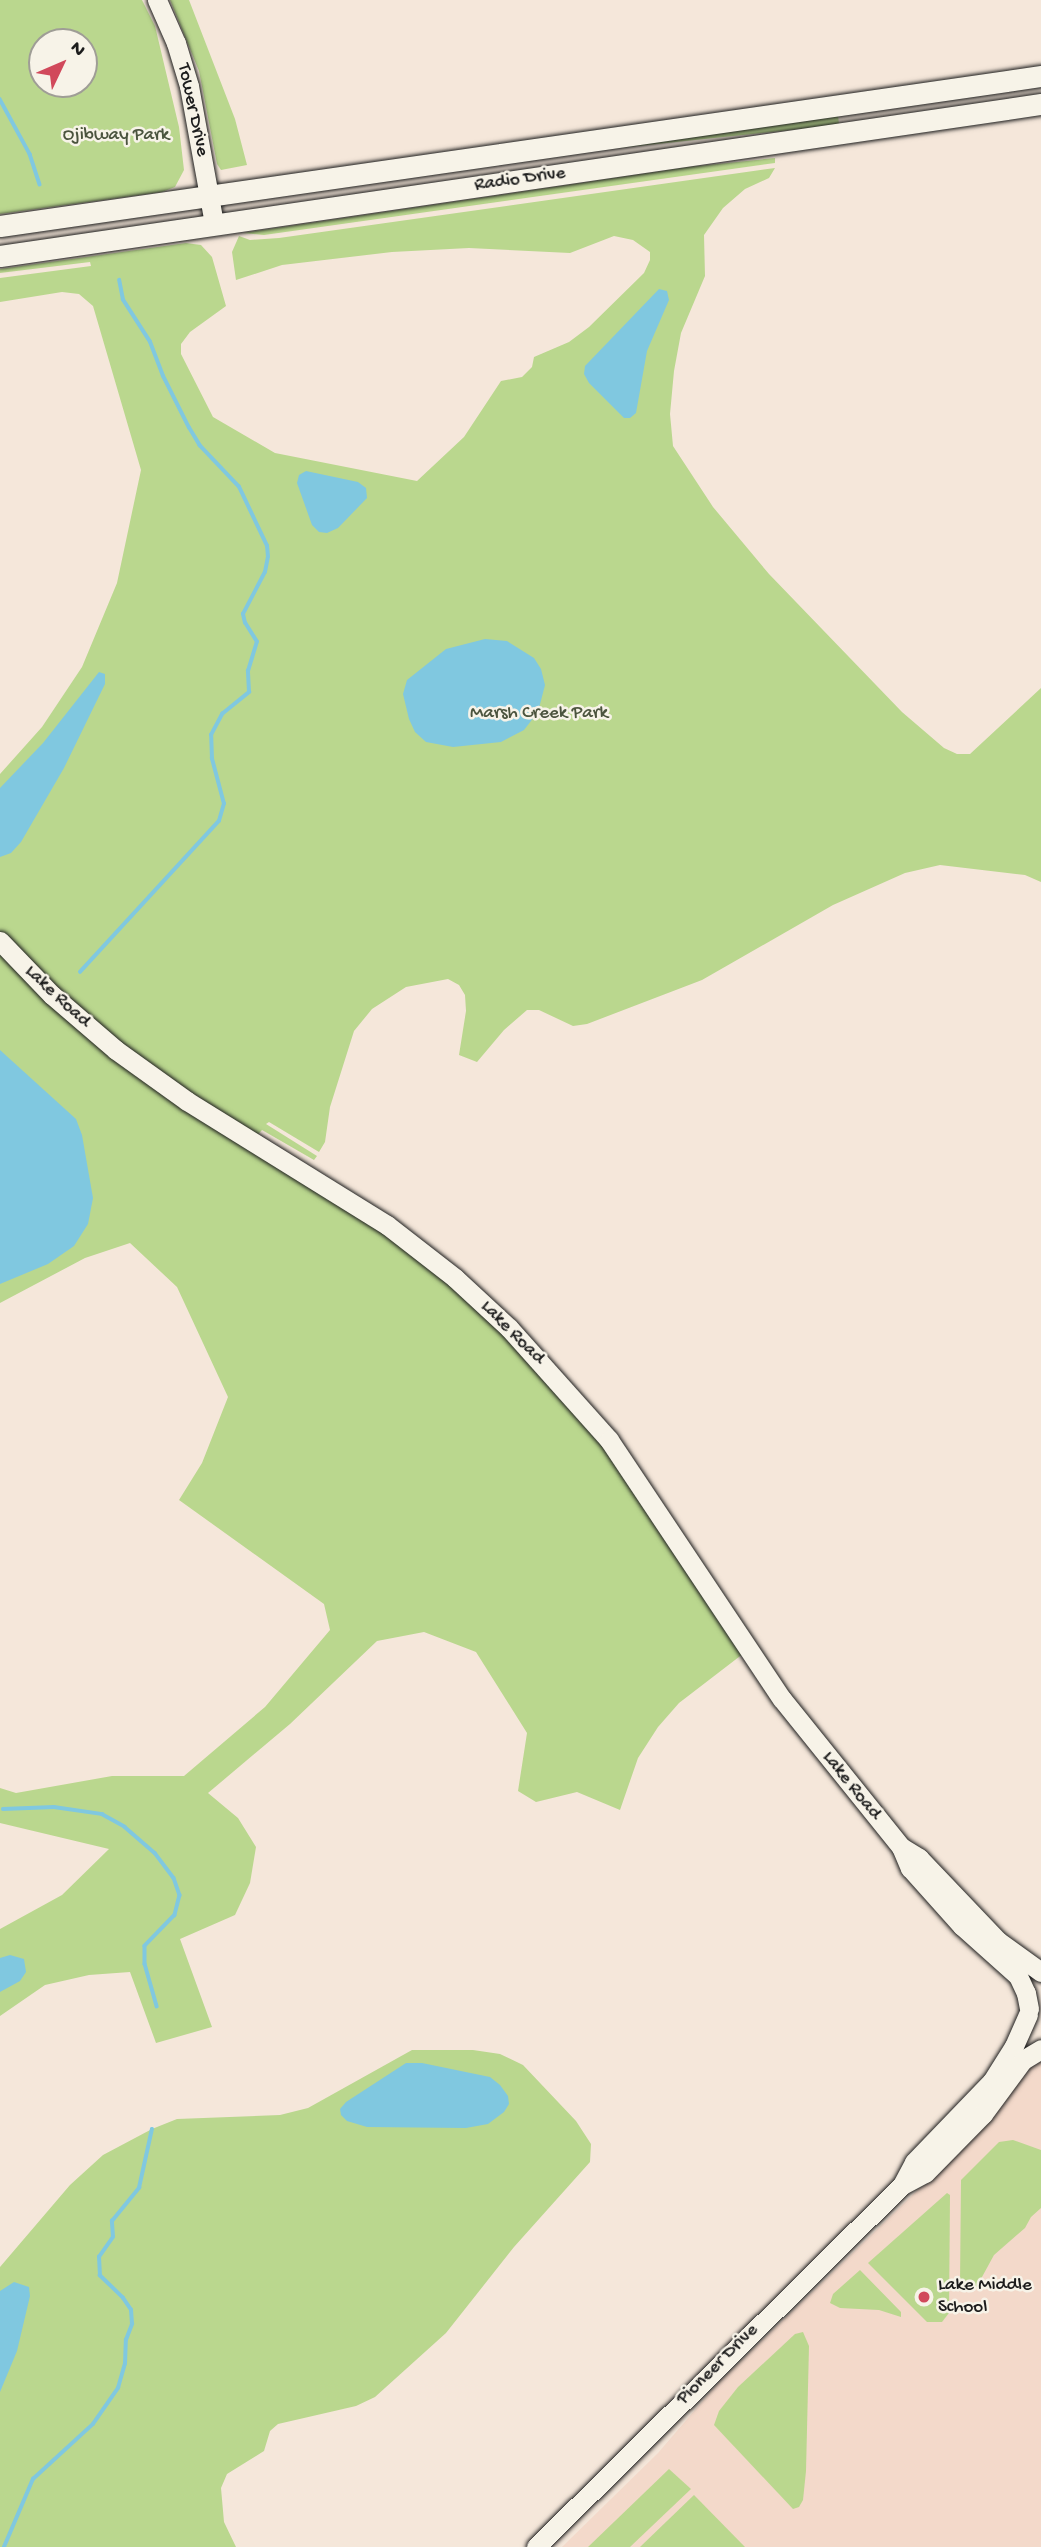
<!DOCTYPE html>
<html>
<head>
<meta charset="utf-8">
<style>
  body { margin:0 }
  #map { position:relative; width:1041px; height:2547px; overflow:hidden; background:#f5e7da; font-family:"Gochi Hand",sans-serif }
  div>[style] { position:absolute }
  .built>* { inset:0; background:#f3d9ca }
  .green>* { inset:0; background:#bad78e; transform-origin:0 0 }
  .water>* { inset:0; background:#80c8e0 }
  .stream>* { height:3.5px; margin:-1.75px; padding:0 1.75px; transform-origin:1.75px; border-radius:1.75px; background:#80c8e0 }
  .roads { filter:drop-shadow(0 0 2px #1c1c1c) drop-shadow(0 0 2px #1c1c1c) }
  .tertiary>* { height:19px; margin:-9.5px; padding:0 9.5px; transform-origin:9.5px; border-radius:9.5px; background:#f7f3e8 }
  .secondary>* { height:21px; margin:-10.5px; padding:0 10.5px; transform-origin:10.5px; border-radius:10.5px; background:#f7f3e8 }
  .dots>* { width:19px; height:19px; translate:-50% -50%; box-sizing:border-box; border:4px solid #f7f3e8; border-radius:50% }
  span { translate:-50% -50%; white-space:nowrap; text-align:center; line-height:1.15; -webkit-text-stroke:5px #f7f3e8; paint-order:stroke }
  .street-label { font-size:19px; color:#1c1c1c }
  .park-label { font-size:19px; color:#4b543e }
  .poi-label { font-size:19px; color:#1c1c1c }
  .left { translate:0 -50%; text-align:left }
  .north { position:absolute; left:28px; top:28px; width:70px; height:70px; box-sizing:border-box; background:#f7f3e8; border:2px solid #9f9d96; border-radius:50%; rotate:46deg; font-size:19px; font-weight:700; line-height:28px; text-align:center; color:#1c1c1c }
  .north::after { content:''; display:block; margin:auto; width:24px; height:32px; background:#d1495b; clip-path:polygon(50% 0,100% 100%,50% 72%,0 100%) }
</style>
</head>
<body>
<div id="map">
  <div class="built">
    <i style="clip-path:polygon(1041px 2056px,1041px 2547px,562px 2547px,658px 2453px,719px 2382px,958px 2151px,1021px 2070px)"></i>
  </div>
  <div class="green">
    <i style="clip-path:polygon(evenodd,0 0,142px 0,155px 26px,179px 127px,184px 170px,175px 187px,162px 192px,0 214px,0 0,84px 42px,84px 84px,42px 84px,42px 42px,84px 42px)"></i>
    <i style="clip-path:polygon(170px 0,189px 0,235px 119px,247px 165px,221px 170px,217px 164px,199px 71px)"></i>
    <i style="left:838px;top:115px;width:10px;height:317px;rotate:84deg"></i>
    <i style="clip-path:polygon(775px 158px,775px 163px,264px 235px,243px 233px,688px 167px)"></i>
    <i style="clip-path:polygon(775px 168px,769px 178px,745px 189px,723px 208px,704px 235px,705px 276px,681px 333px,674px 371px,670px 414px,673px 446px,713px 507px,769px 574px,902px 712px,944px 748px,957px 754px,970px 754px,1041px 688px,1041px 882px,1025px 875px,940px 865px,905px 873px,833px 905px,702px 980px,587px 1024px,573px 1026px,539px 1010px,527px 1010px,504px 1030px,477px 1062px,459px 1055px,466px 1011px,465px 995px,459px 985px,448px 979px,406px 987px,372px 1009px,354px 1031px,330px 1107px,325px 1142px,319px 1152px,269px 1122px,266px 1124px,317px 1156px,314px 1160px,262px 1130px,252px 1141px,387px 1225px,548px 1369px,748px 1650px,679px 1703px,658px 1727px,638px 1758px,620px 1810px,577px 1792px,536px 1802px,518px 1791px,527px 1733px,476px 1652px,424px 1632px,377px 1641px,290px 1724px,208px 1793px,238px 1818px,256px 1847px,250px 1883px,235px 1915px,180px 1939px,212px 2027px,156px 2043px,130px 1972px,89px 1975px,45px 1985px,0 2016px,0 1929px,62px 1895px,109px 1849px,0 1823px,0 1788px,16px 1793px,112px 1776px,184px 1776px,265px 1707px,330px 1630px,324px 1604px,179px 1500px,202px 1463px,228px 1397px,177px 1287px,130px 1243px,85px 1258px,0 1303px,0 774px,42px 727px,82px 667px,117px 583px,141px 470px,93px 306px,79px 294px,62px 292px,0 302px,0 278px,91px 266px,90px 262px,0 273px,0 269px,186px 243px,201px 245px,212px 257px,226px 306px,190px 332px,181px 344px,181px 354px,213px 417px,275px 453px,417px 481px,464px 437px,501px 381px,522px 377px,532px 367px,534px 357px,569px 342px,589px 327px,644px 273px,650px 260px,650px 252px,633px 240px,614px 236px,570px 253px,469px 248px,392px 252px,282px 265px,236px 280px,232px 252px,239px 236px,250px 240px,279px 238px)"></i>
    <i style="clip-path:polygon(412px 2050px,473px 2050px,500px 2054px,523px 2065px,576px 2121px,591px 2144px,590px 2162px,514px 2247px,446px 2333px,375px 2397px,356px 2406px,278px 2424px,270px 2431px,264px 2451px,227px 2474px,221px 2488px,224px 2522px,236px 2547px,0 2547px,0 2267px,70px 2185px,103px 2155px,152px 2129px,177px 2119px,280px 2115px,308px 2108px)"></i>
    <i style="clip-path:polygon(1013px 2140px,1041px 2150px,1041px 2208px,1031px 2217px,1025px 2228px,994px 2255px,976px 2288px,965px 2291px,960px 2283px,961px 2180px,999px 2142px)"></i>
    <i style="clip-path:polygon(947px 2193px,950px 2195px,949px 2313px,942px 2322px,927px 2322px,868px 2263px)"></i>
    <i style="clip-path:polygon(860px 2270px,901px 2312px,901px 2317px,879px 2310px,840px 2308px,830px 2303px,833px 2294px)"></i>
    <i style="clip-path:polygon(803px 2332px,809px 2346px,806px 2471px,803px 2500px,799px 2507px,793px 2509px,714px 2425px,719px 2411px,738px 2387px,795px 2334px)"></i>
    <i style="clip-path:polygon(669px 2469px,691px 2489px,630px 2547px,588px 2547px)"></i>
    <i style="clip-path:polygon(694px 2495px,745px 2547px,640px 2547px)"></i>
  </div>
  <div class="water">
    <i style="clip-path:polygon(659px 289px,667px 291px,669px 300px,647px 351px,636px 413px,630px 418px,624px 418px,589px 383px,584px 374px,585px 366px)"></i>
    <i style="clip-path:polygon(306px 471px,358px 482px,366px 488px,367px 498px,338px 528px,327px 533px,319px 532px,312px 525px,297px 483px,299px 475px)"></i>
    <i style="clip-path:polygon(485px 639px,507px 641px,534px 658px,541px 669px,545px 685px,538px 712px,524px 730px,501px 742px,453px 747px,426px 742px,415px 732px,409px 719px,403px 694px,407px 680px,446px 649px)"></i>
    <i style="clip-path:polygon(99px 672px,105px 674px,105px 684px,64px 768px,21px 842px,11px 853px,0 857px,0 788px,43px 743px)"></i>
    <i style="clip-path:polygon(0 1050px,76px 1119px,82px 1135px,93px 1198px,88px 1224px,74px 1246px,48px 1264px,0 1284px)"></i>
    <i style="clip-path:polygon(10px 1955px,24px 1959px,26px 1972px,20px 1981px,0 1992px,0 1958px)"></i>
    <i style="clip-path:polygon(406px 2063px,422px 2063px,490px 2077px,500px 2085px,508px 2096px,509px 2104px,504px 2112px,488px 2124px,466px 2128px,367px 2127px,347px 2121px,341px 2115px,340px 2109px,346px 2102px)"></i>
    <i style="clip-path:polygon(14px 2282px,29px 2287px,30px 2296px,17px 2351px,0 2392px,0 2291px)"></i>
  </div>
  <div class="stream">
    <i style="left:0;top:99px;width:63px;rotate:61.4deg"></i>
    <i style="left:30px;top:154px;width:32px;rotate:72deg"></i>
    <i style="left:80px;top:972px;width:205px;rotate:-47.4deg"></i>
    <i style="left:219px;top:821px;width:18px;rotate:-74deg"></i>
    <i style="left:224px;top:804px;width:47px;rotate:-104.9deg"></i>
    <i style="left:212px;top:759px;width:24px;rotate:-92deg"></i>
    <i style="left:211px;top:735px;width:24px;rotate:-62deg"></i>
    <i style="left:222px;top:714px;width:35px;rotate:-39deg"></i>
    <i style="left:249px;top:692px;width:21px;rotate:-93deg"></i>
    <i style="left:248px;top:671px;width:30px;rotate:-73deg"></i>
    <i style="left:257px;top:642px;width:22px;rotate:-122deg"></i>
    <i style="left:245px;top:623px;width:9px;rotate:-103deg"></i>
    <i style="left:243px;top:614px;width:47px;rotate:-62.4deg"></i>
    <i style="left:265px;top:572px;width:15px;rotate:-79deg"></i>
    <i style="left:268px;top:557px;width:11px;rotate:-95deg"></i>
    <i style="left:267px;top:546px;width:65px;rotate:-115.4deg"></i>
    <i style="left:239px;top:487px;width:57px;rotate:-133.6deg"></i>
    <i style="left:200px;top:446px;width:21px;rotate:-121deg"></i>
    <i style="left:189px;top:428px;width:58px;rotate:-116.6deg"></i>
    <i style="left:163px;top:376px;width:36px;rotate:-111deg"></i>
    <i style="left:150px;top:342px;width:50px;rotate:-122.7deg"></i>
    <i style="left:123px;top:300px;width:20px;rotate:-101deg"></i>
    <i style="left:3px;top:1809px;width:51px;rotate:-2.2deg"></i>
    <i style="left:54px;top:1807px;width:49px;rotate:8.3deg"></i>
    <i style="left:102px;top:1814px;width:26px;rotate:29deg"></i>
    <i style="left:125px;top:1827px;width:40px;rotate:41deg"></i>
    <i style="left:155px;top:1853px;width:31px;rotate:53deg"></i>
    <i style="left:174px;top:1878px;width:18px;rotate:71deg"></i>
    <i style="left:180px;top:1895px;width:21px;rotate:104deg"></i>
    <i style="left:175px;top:1915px;width:43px;rotate:134.1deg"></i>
    <i style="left:145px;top:1946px;width:18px;rotate:90deg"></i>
    <i style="left:145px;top:1964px;width:44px;rotate:74.1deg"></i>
    <i style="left:4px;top:2547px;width:74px;rotate:-66.9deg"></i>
    <i style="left:33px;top:2479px;width:81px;rotate:-42.5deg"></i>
    <i style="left:93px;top:2424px;width:44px;rotate:-55.2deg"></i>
    <i style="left:118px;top:2388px;width:25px;rotate:-74deg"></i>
    <i style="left:125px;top:2364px;width:24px;rotate:-88deg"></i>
    <i style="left:126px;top:2340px;width:17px;rotate:-69deg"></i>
    <i style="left:132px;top:2324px;width:14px;rotate:-94deg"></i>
    <i style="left:131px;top:2310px;width:14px;rotate:-124deg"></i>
    <i style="left:123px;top:2298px;width:32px;rotate:-136deg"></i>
    <i style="left:100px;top:2276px;width:19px;rotate:-93deg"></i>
    <i style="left:99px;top:2257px;width:24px;rotate:-55deg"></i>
    <i style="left:113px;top:2237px;width:16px;rotate:-94deg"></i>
    <i style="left:112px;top:2221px;width:43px;rotate:-50.7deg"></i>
    <i style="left:139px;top:2188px;width:60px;rotate:-77.6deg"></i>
  </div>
  <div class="roads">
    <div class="tertiary">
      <i style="left:157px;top:0;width:47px;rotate:66.2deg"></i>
      <i style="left:176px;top:43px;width:45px;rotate:73.2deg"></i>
      <i style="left:189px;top:86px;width:140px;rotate:79.7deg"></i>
      <i style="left:0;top:941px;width:75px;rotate:46.1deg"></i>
      <i style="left:52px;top:995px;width:84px;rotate:40.7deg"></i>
      <i style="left:116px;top:1050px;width:87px;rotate:35.7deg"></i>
      <i style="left:187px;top:1101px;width:235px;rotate:31.8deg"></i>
      <i style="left:387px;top:1225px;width:86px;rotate:37.9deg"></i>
      <i style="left:455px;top:1278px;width:74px;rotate:42.8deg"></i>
      <i style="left:509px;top:1328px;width:150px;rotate:48.2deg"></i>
      <i style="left:609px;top:1440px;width:311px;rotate:56.3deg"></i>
      <i style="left:782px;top:1699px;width:190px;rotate:51.2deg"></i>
      <i style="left:901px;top:1847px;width:23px;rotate:67deg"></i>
      <i style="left:910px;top:1868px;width:78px;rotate:48.1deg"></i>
      <i style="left:962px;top:1926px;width:75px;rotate:41.8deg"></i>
      <i style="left:1018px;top:1976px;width:19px;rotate:65deg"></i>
      <i style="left:1026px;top:1993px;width:16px;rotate:79deg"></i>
      <i style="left:901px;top:1847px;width:21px;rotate:31deg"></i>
      <i style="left:919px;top:1858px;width:115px;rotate:46.4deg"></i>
      <i style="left:998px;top:1941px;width:53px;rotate:35.8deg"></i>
      <i style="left:902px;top:2185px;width:26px;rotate:-62deg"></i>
      <i style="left:914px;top:2162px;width:112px;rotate:-46.1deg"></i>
      <i style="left:992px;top:2081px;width:41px;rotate:-57.8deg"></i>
      <i style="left:1014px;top:2046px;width:34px;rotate:-66deg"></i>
      <i style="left:536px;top:2547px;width:515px;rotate:-44.69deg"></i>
      <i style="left:902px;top:2185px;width:26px;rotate:-28deg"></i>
      <i style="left:925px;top:2173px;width:83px;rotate:-45.5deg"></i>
      <i style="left:983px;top:2114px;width:67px;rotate:-53.5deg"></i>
      <i style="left:1023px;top:2060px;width:21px;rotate:-31deg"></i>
    </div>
    <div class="secondary">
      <i style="left:0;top:226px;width:1052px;rotate:-8.2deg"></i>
      <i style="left:0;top:256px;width:1052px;rotate:-8.31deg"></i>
    </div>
  </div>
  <div class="dots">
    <i style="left:924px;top:2297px;background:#d1495b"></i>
  </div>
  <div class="street-label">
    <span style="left:192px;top:110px;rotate:78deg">Tower Drive</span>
    <span style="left:520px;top:180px;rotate:-8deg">Radio Drive</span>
    <span style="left:57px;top:997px;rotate:43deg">Lake Road</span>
    <span style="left:512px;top:1333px;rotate:45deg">Lake Road</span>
    <span style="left:851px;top:1786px;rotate:51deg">Lake Road</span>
    <span style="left:718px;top:2365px;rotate:-45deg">Pioneer Drive</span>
  </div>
  <div class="park-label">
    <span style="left:116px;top:136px">Ojibway Park</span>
    <span style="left:539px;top:714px">Marsh Creek Park</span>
  </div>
  <div class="poi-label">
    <span class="left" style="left:938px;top:2297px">Lake Middle<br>School</span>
  </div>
  <div class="north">N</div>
</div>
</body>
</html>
